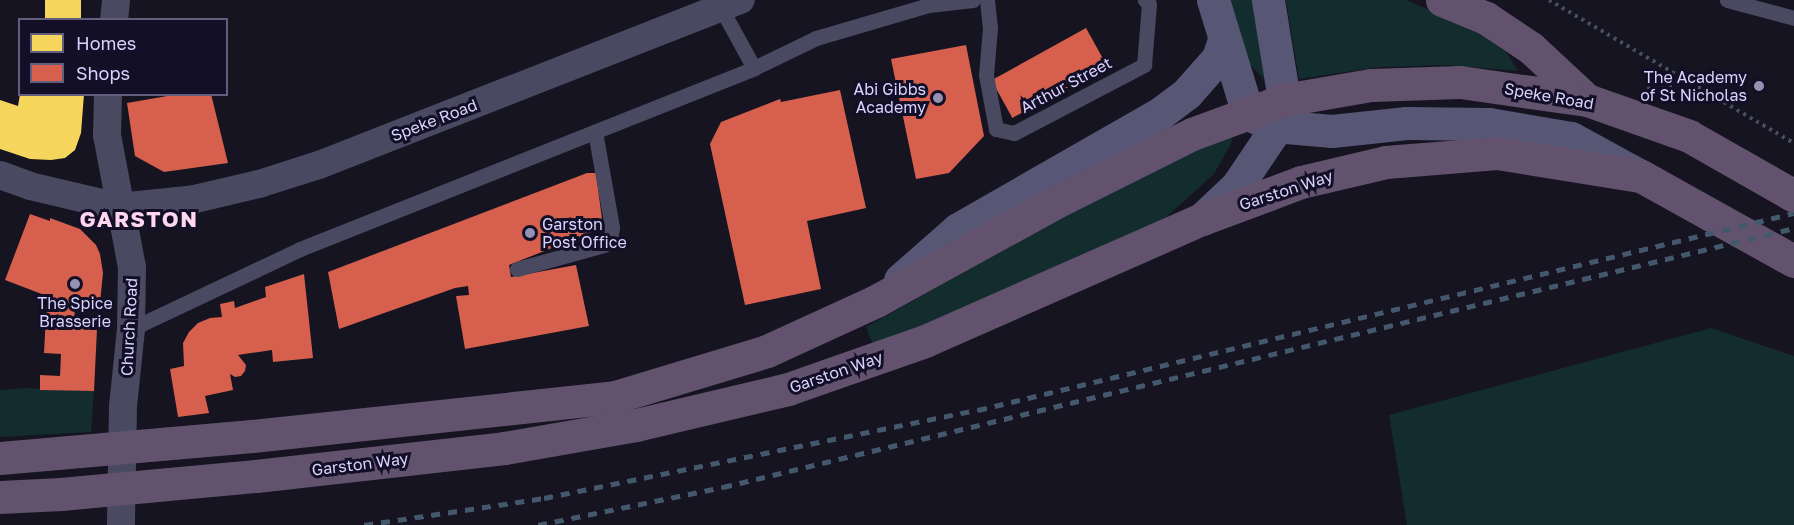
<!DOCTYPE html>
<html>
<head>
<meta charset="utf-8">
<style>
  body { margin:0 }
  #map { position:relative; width:1794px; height:525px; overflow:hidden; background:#161421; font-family:"Golos Text",sans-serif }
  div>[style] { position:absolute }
  .green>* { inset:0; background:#132c2d }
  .homes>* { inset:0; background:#f6d55c; transform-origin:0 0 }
  .shops>* { inset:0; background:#d6604d; transform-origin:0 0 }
  .path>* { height:4px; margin-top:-2px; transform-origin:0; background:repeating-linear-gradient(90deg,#44505f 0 3px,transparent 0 7.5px) }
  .service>* { height:15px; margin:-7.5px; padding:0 7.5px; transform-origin:7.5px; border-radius:7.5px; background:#4a4962 }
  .minor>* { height:28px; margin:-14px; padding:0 14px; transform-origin:14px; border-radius:14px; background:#4a4962 }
  .secondary>* { height:33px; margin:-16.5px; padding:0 16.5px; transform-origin:16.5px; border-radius:16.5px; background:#575674 }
  .trunk>* { height:33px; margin:-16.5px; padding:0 16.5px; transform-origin:16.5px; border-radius:16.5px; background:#62526e }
  .rail>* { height:4.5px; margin-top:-2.25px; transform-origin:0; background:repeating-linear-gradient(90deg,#43596b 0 9px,transparent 0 17px) }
  .dots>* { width:16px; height:16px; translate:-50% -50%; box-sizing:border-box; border:3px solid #130f26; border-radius:50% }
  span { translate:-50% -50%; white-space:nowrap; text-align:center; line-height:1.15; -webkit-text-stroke:6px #130f26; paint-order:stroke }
  .poi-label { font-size:16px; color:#d9d4ff }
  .right { translate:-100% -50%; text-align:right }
  .left { translate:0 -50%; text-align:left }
  .street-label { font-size:16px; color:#d9d4ff }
  .district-label { font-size:22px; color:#ffd6f0; font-weight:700; letter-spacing:1.5px }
  .legend { position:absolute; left:18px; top:18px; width:210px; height:78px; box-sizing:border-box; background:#130f26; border:2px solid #625e7d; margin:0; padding:8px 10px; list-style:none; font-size:18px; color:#d9d4ff }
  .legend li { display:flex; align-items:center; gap:12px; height:30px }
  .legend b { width:30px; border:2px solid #625e7d }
</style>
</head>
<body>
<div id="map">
  <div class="green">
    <i style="clip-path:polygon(1229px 0,1255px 0,1264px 79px,1247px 61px)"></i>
    <i style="clip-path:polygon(1286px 0,1406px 0,1479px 31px,1507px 53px,1518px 71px,1447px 65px,1380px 67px,1299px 79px)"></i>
    <i style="clip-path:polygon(1231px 135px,1232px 142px,1214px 174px,1163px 220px,874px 347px,866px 327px,1148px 170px)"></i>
    <i style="clip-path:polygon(1711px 328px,1794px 356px,1794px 525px,1407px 525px,1389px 415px)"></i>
    <i style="clip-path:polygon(25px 388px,94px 391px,91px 432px,0 437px,0 390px)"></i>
  </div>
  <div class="homes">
    <i style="left:45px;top:0;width:36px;height:20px"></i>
    <i style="clip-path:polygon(20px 94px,84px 94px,81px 133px,75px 150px,65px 158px,51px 160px,30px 159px,0 149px,0 100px,18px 106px)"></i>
  </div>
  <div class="shops">
    <i style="left:1086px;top:28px;width:43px;height:108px;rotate:61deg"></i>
    <i style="clip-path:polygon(966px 45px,984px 136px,949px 173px,916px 179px,891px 59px)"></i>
    <i style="clip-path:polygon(840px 90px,866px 208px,807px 221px,821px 289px,745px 305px,710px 144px,721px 122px,780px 99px,781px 102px)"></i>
    <i style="clip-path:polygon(179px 94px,211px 94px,228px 163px,164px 172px,135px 156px,127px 103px)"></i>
    <i style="clip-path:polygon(587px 173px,596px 173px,602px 219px,597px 230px,509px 265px,511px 277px,576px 265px,589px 326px,465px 349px,456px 296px,469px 295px,468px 286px,455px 288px,339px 329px,328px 272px)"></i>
    <i style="clip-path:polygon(30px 214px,50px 221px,50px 218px,80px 229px,96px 245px,100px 254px,103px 273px,100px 303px,75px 303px,74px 327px,97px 329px,94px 391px,40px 390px,40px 375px,60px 376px,61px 354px,44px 353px,47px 296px,5px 280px)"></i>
    <i style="clip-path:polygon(304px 274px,313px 358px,273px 362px,272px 350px,238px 355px,246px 365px,245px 371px,241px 376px,235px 377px,230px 374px,233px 390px,205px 396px,209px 413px,178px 417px,170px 369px,184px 366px,183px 343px,189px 332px,198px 323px,210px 318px,222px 317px,220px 304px,234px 301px,235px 308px,266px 297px,265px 287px)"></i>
  </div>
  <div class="path">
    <i style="left:1549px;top:0;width:284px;rotate:30.3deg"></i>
    <i style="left:1647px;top:89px;width:43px;rotate:-9.5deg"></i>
  </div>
  <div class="service">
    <i style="left:987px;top:0;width:28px;rotate:84deg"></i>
    <i style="left:990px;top:28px;width:47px;rotate:94.9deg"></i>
    <i style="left:986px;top:75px;width:55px;rotate:79.5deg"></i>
    <i style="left:996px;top:129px;width:18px;rotate:13deg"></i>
    <i style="left:1014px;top:133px;width:147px;rotate:-27.6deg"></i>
    <i style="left:1144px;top:65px;width:61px;rotate:-85.3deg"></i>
    <i style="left:1149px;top:4px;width:6px;rotate:-135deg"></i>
    <i style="left:1727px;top:0;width:69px;rotate:15deg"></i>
    <i style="left:721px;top:8px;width:68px;rotate:61.2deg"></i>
    <i style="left:754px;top:68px;width:69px;rotate:-25.8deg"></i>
    <i style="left:816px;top:38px;width:118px;rotate:-16.3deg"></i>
    <i style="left:929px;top:5px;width:44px;rotate:-6.5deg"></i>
    <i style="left:517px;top:269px;width:90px;rotate:-15.4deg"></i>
    <i style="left:604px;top:245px;width:8px;rotate:-40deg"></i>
    <i style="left:610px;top:240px;width:13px;rotate:-81deg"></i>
    <i style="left:612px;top:227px;width:97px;rotate:-100.1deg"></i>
    <i style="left:131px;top:329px;width:187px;rotate:-25.3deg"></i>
    <i style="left:300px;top:249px;width:489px;rotate:-21.7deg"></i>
  </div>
  <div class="minor">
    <i style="left:114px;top:20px;width:20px;rotate:-84deg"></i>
    <i style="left:108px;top:94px;width:41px;rotate:91.4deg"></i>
    <i style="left:107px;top:135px;width:134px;rotate:79.3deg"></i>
    <i style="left:132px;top:267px;width:62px;rotate:90.9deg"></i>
    <i style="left:131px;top:329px;width:77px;rotate:95.9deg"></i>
    <i style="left:123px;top:406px;width:119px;rotate:91deg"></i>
    <i style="left:0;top:175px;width:32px;rotate:20deg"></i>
    <i style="left:30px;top:186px;width:91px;rotate:13.3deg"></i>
    <i style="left:119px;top:207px;width:76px;rotate:-6deg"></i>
    <i style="left:195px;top:199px;width:66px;rotate:-13.2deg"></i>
    <i style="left:259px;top:184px;width:63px;rotate:-17.6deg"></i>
    <i style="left:319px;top:165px;width:453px;rotate:-21.4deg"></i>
  </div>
  <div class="secondary">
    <i style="left:1213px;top:0;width:119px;rotate:72.9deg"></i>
    <i style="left:1248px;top:114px;width:30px;rotate:24deg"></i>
    <i style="left:1275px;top:126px;width:57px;rotate:5deg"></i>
    <i style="left:1332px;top:131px;width:75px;rotate:-6.1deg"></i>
    <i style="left:1407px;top:123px;width:82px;rotate:0.7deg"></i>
    <i style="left:1489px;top:124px;width:83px;rotate:9.7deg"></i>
    <i style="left:1571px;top:138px;width:75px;rotate:28.6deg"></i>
    <i style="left:1202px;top:219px;width:48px;rotate:-43.3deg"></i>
    <i style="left:1237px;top:186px;width:63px;rotate:-56.1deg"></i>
    <i style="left:1272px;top:134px;width:36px;rotate:-71deg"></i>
    <i style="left:1284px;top:100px;width:101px;rotate:-99.1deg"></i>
    <i style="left:900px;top:280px;width:77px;rotate:-41.3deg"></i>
    <i style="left:958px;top:229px;width:235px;rotate:-29.8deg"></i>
    <i style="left:1162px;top:112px;width:31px;rotate:-37deg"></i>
    <i style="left:1187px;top:93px;width:47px;rotate:-48.5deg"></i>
    <i style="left:1218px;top:58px;width:19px;rotate:-72deg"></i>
  </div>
  <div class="trunk">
    <i style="left:1442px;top:0;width:48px;rotate:22.2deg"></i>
    <i style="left:1486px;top:18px;width:54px;rotate:33.7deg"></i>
    <i style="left:1531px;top:48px;width:76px;rotate:42.9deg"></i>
    <i style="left:0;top:458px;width:253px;rotate:-5deg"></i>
    <i style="left:252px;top:436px;width:365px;rotate:-6.1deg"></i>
    <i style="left:615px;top:397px;width:159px;rotate:-16.8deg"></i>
    <i style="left:767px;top:351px;width:120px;rotate:-24.6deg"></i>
    <i style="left:876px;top:301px;width:205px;rotate:-28.8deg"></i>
    <i style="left:1056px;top:202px;width:152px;rotate:-26.6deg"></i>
    <i style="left:1192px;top:134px;width:98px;rotate:-20.3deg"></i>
    <i style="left:1284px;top:100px;width:88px;rotate:-9.8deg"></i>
    <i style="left:1371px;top:85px;width:89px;rotate:-1.9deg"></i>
    <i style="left:1460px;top:82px;width:128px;rotate:8.1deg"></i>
    <i style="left:1587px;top:100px;width:108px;rotate:19.4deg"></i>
    <i style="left:1689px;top:136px;width:121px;rotate:29.7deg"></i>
    <i style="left:0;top:497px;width:61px;rotate:-2.8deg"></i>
    <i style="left:61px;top:494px;width:196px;rotate:-5.3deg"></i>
    <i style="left:256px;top:476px;width:250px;rotate:-6.4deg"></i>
    <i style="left:504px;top:448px;width:134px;rotate:-9.9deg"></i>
    <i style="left:636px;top:425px;width:156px;rotate:-13.3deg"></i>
    <i style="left:788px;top:389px;width:145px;rotate:-19.3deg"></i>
    <i style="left:925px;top:341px;width:303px;rotate:-23.8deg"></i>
    <i style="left:1202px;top:219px;width:106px;rotate:-20.5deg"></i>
    <i style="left:1301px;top:182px;width:87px;rotate:-13.2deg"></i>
    <i style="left:1386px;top:162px;width:111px;rotate:-4.6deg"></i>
    <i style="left:1497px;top:153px;width:146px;rotate:9.1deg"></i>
    <i style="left:1641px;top:176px;width:175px;rotate:29.1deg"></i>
  </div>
  <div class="rail">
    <i style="left:364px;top:525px;width:182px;rotate:-8.5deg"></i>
    <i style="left:544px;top:498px;width:443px;rotate:-11.5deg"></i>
    <i style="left:978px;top:410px;width:839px;rotate:-13.57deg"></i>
    <i style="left:538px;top:525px;width:189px;rotate:-11.6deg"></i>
    <i style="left:723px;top:487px;width:1102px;rotate:-13.59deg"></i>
  </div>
  <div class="dots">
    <i style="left:1759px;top:86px;background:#9591b1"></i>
    <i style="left:938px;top:98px;background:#9591b1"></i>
    <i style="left:530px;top:233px;background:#9591b1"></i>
    <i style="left:75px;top:284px;background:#9591b1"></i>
  </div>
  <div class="poi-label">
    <span class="right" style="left:1747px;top:86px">The Academy<br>of St Nicholas</span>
    <span class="right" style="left:926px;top:98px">Abi Gibbs<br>Academy</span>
    <span class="left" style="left:542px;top:233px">Garston<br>Post Office</span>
    <span style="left:75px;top:312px">The Spice<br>Brasserie</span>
  </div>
  <div class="street-label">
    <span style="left:1066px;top:85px;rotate:-28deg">Arthur Street</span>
    <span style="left:1549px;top:96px;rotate:10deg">Speke Road</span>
    <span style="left:434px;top:120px;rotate:-21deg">Speke Road</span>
    <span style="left:1286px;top:190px;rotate:-18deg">Garston Way</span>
    <span style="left:129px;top:327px;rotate:-87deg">Church Road</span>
    <span style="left:836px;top:372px;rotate:-19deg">Garston Way</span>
    <span style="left:360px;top:464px;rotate:-7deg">Garston Way</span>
  </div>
  <div class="district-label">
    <span style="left:139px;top:219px">GARSTON</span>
  </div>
  <ul class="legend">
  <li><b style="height:16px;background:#f6d55c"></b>Homes</li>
  <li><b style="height:16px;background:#d6604d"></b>Shops</li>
  </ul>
</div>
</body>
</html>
